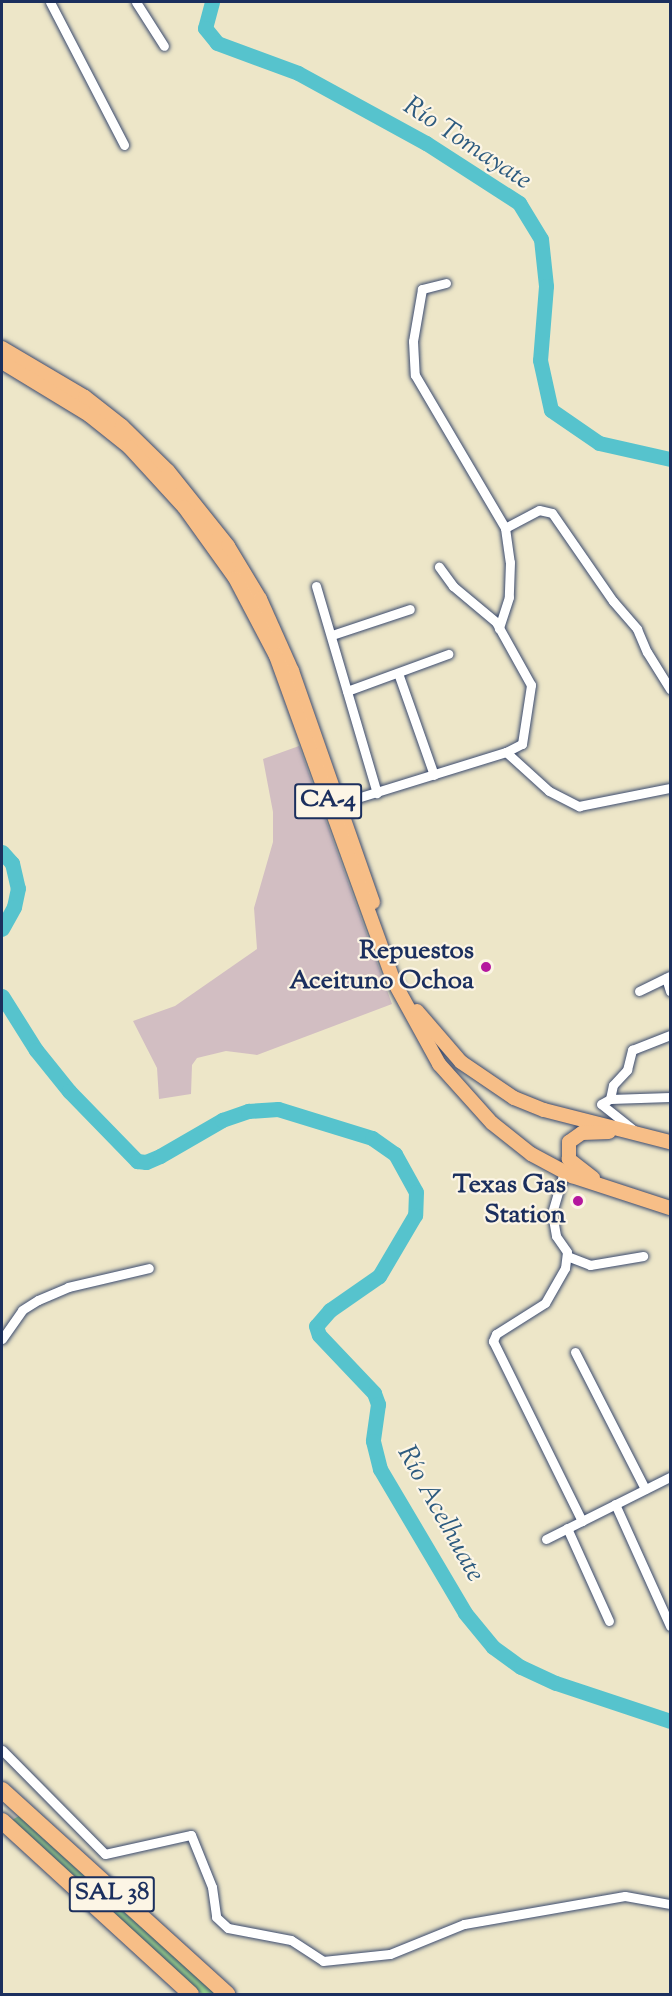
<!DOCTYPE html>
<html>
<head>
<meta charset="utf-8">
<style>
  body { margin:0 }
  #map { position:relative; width:672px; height:1996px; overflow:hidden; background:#ede6c8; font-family:"Sorts Mill Goudy",serif }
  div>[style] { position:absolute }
  .industrial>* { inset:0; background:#d2bec2 }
  .green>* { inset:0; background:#9dd88c }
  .river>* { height:15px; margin:-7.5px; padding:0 7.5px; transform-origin:7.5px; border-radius:7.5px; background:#56c3cd }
  .roads { filter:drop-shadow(0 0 2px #3a4a6e) drop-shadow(0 0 2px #3a4a6e) }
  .street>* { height:9px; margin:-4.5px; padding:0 4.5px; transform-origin:4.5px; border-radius:4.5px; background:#fff }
  .primary>* { height:14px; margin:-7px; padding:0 7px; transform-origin:7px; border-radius:7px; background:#f7be87 }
  .highway>* { height:16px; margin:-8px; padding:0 8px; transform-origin:8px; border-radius:8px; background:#f7be87 }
  .dots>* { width:16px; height:16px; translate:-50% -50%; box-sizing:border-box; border:3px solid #fcf5e5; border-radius:50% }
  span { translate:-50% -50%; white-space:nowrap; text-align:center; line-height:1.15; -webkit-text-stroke:4.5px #fcf5e5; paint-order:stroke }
  .shield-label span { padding:2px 4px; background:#fcf5e5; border:2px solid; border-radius:4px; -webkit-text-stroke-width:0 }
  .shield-label { font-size:24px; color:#1b2f5e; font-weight:700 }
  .poi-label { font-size:26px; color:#1b2f5e; font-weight:700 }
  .right { translate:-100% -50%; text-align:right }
  .water-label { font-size:27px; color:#2d5b7f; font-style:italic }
  .frame { position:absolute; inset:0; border:3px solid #1b2f5e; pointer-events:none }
</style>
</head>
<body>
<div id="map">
  <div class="industrial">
    <i style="clip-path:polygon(299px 746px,392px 1004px,257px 1055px,226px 1051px,197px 1058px,192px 1065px,191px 1094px,159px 1099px,157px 1068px,133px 1021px,175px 1006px,257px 949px,254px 908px,273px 842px,273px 812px,263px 759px)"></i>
  </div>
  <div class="green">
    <i style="clip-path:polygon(19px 1816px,126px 1914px,219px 1994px,202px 1994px,104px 1908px,12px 1820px)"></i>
  </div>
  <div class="river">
    <i style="left:212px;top:2px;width:27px;rotate:105deg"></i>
    <i style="left:205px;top:28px;width:19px;rotate:51deg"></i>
    <i style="left:217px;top:43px;width:86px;rotate:20.3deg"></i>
    <i style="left:298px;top:73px;width:146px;rotate:28.7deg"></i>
    <i style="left:426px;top:143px;width:111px;rotate:32.8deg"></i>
    <i style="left:519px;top:203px;width:42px;rotate:58.6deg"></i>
    <i style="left:541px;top:239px;width:47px;rotate:83.9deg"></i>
    <i style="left:546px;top:286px;width:74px;rotate:94.6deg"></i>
    <i style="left:540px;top:360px;width:51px;rotate:77.6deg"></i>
    <i style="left:551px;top:410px;width:58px;rotate:34.5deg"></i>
    <i style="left:599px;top:443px;width:73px;rotate:12.7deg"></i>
    <i style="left:2px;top:852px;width:15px;rotate:48deg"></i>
    <i style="left:12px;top:863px;width:26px;rotate:77deg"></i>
    <i style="left:18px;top:888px;width:19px;rotate:102deg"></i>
    <i style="left:14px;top:907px;width:25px;rotate:119deg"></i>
    <i style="left:2px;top:996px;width:64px;rotate:57.8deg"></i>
    <i style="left:36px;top:1050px;width:53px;rotate:51.2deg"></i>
    <i style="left:69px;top:1091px;width:98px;rotate:45.8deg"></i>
    <i style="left:137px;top:1161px;width:9px;rotate:6deg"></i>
    <i style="left:146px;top:1162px;width:15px;rotate:-23deg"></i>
    <i style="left:160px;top:1156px;width:72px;rotate:-30.1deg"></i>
    <i style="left:222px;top:1120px;width:28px;rotate:-19deg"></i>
    <i style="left:248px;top:1111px;width:30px;rotate:-4deg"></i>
    <i style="left:278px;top:1109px;width:98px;rotate:17.1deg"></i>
    <i style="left:372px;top:1138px;width:28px;rotate:35deg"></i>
    <i style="left:395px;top:1154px;width:43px;rotate:61.1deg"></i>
    <i style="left:416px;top:1192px;width:23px;rotate:92deg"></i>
    <i style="left:415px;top:1215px;width:71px;rotate:120.5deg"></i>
    <i style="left:379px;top:1276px;width:60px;rotate:145.2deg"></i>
    <i style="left:330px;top:1310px;width:21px;rotate:131deg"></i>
    <i style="left:316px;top:1326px;width:9px;rotate:72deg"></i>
    <i style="left:319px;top:1335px;width:80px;rotate:46.5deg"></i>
    <i style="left:374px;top:1393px;width:12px;rotate:70deg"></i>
    <i style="left:378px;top:1404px;width:37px;rotate:98deg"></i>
    <i style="left:373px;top:1441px;width:29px;rotate:76deg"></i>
    <i style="left:380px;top:1469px;width:167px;rotate:59.4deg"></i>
    <i style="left:465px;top:1613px;width:44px;rotate:50.5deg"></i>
    <i style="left:493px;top:1647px;width:34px;rotate:36deg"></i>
    <i style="left:521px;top:1667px;width:38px;rotate:25deg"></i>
    <i style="left:556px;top:1683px;width:120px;rotate:18.4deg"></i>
  </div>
  <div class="roads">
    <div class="street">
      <i style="left:50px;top:2px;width:161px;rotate:62.6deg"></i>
      <i style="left:136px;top:2px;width:52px;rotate:57.5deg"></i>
      <i style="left:446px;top:283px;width:25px;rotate:166deg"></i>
      <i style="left:422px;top:289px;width:53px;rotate:99.8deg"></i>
      <i style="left:413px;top:341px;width:34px;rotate:87deg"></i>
      <i style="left:415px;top:375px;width:178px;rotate:59.5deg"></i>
      <i style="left:505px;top:528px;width:34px;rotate:82deg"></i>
      <i style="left:510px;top:562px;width:35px;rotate:92deg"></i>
      <i style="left:509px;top:597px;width:33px;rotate:108deg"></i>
      <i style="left:505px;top:528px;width:38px;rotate:-28deg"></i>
      <i style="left:539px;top:510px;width:13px;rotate:13deg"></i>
      <i style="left:552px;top:513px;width:107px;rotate:55.3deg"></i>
      <i style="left:613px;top:601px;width:37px;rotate:49deg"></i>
      <i style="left:637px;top:629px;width:25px;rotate:67deg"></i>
      <i style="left:647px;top:652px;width:44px;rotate:58.1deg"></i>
      <i style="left:316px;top:586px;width:216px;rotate:73.6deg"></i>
      <i style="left:332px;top:635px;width:82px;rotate:-18.4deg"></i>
      <i style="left:398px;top:673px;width:108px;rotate:70.6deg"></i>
      <i style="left:347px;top:691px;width:108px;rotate:-20.1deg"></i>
      <i style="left:506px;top:752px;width:58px;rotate:42.2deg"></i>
      <i style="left:549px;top:791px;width:34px;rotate:27deg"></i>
      <i style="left:579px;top:806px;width:93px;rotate:-11.2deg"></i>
      <i style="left:341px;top:803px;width:173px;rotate:-17.2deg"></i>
      <i style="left:506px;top:752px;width:18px;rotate:-27deg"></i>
      <i style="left:522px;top:744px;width:60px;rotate:-81.3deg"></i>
      <i style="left:531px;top:685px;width:72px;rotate:-119.1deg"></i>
      <i style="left:496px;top:622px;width:56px;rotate:-140.1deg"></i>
      <i style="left:453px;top:586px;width:24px;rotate:-126deg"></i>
      <i style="left:666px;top:978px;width:14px;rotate:73deg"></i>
      <i style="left:639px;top:991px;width:34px;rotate:-26deg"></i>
      <i style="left:610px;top:1099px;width:14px;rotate:-78deg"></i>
      <i style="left:613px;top:1085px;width:21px;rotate:-47deg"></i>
      <i style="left:627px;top:1070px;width:21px;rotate:-76deg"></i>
      <i style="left:632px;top:1050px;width:41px;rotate:-21.5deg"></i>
      <i style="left:635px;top:1131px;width:43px;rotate:-141.5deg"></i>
      <i style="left:601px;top:1104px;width:10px;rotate:-29deg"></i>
      <i style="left:610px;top:1099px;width:60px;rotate:-1.9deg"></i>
      <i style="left:564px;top:1172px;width:43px;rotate:106.3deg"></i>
      <i style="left:552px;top:1213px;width:23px;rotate:80deg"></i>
      <i style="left:556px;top:1236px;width:19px;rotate:55deg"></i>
      <i style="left:567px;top:1252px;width:16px;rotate:97deg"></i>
      <i style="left:565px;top:1268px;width:40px;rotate:119.7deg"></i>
      <i style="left:545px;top:1303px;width:58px;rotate:147.7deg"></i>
      <i style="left:496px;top:1334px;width:8px;rotate:113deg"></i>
      <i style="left:493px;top:1341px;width:201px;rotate:63.7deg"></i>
      <i style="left:567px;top:1256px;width:25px;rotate:21deg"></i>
      <i style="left:590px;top:1265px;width:54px;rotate:-9.6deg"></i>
      <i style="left:2px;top:1339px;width:35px;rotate:-55deg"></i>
      <i style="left:22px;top:1310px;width:19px;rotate:-32deg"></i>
      <i style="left:38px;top:1300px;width:33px;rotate:-23deg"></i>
      <i style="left:68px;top:1287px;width:83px;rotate:-13.2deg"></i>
      <i style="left:575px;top:1352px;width:154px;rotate:62.9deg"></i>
      <i style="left:615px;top:1504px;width:134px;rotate:65.7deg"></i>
      <i style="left:567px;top:1528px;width:102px;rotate:65.7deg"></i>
      <i style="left:546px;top:1539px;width:139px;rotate:-26.6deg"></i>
      <i style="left:2px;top:1750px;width:146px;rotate:45.3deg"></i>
      <i style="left:105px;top:1854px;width:88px;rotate:-12.5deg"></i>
      <i style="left:191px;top:1835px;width:56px;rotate:68deg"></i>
      <i style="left:212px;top:1887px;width:30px;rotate:82deg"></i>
      <i style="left:216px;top:1917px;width:16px;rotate:43deg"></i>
      <i style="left:228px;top:1928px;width:64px;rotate:10.8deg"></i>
      <i style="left:291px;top:1940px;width:38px;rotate:33deg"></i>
      <i style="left:323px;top:1961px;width:67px;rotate:-6deg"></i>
      <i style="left:390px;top:1954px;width:80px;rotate:-22.1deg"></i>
      <i style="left:464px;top:1924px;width:163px;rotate:-9.9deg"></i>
      <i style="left:625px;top:1896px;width:46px;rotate:10.1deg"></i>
    </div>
    <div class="primary">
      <i style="left:2px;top:348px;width:96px;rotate:30.6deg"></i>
      <i style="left:85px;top:397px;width:47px;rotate:38.1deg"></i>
      <i style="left:122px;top:426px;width:64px;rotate:44.4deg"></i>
      <i style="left:168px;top:471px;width:96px;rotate:51.3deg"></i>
      <i style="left:228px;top:546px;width:62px;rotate:58.9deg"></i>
      <i style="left:260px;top:599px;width:79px;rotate:66deg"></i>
      <i style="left:292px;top:671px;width:245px;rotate:70.7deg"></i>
      <i style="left:2px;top:362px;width:102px;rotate:31.3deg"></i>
      <i style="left:89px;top:415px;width:51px;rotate:38.7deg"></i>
      <i style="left:129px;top:447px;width:81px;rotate:47.5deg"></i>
      <i style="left:184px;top:507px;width:87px;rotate:54.3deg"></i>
      <i style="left:235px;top:578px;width:88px;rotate:62.3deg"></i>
      <i style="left:276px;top:656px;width:347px;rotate:70.1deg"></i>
      <i style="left:394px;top:982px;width:94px;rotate:61.2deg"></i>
      <i style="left:439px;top:1064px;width:79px;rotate:48.1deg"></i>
      <i style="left:492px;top:1123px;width:50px;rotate:38.5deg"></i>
      <i style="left:531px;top:1154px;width:47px;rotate:28.2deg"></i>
      <i style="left:572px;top:1176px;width:103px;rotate:18.1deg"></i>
      <i style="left:417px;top:1011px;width:67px;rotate:49.2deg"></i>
      <i style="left:461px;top:1062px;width:64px;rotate:34.2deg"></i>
      <i style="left:514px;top:1098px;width:32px;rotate:22deg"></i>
      <i style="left:544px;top:1110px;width:130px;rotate:14.3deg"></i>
      <i style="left:593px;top:1178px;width:31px;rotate:-142deg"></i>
      <i style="left:569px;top:1159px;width:17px;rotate:-90deg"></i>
      <i style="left:569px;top:1142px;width:16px;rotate:-35deg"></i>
      <i style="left:582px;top:1133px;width:27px;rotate:-2deg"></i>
    </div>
    <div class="highway">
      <i style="left:2px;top:1790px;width:304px;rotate:42.2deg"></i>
      <i style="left:2px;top:1821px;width:256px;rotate:42.5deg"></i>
    </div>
  </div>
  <div class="dots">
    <i style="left:486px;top:967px;background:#b5179e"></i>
    <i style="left:578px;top:1201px;background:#b5179e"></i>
  </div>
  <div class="shield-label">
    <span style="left:328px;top:801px">CA-4</span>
    <span style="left:112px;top:1894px">SAL 38</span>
  </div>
  <div class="poi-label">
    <span class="right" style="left:474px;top:967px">Repuestos<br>Aceituno Ochoa</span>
    <span class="right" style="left:566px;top:1201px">Texas Gas<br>Station</span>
  </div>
  <div class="water-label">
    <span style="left:467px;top:144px;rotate:33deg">Río Tomayate</span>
    <span style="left:440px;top:1514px;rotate:61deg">Río Acelhuate</span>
  </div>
  <div class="frame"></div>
</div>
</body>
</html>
